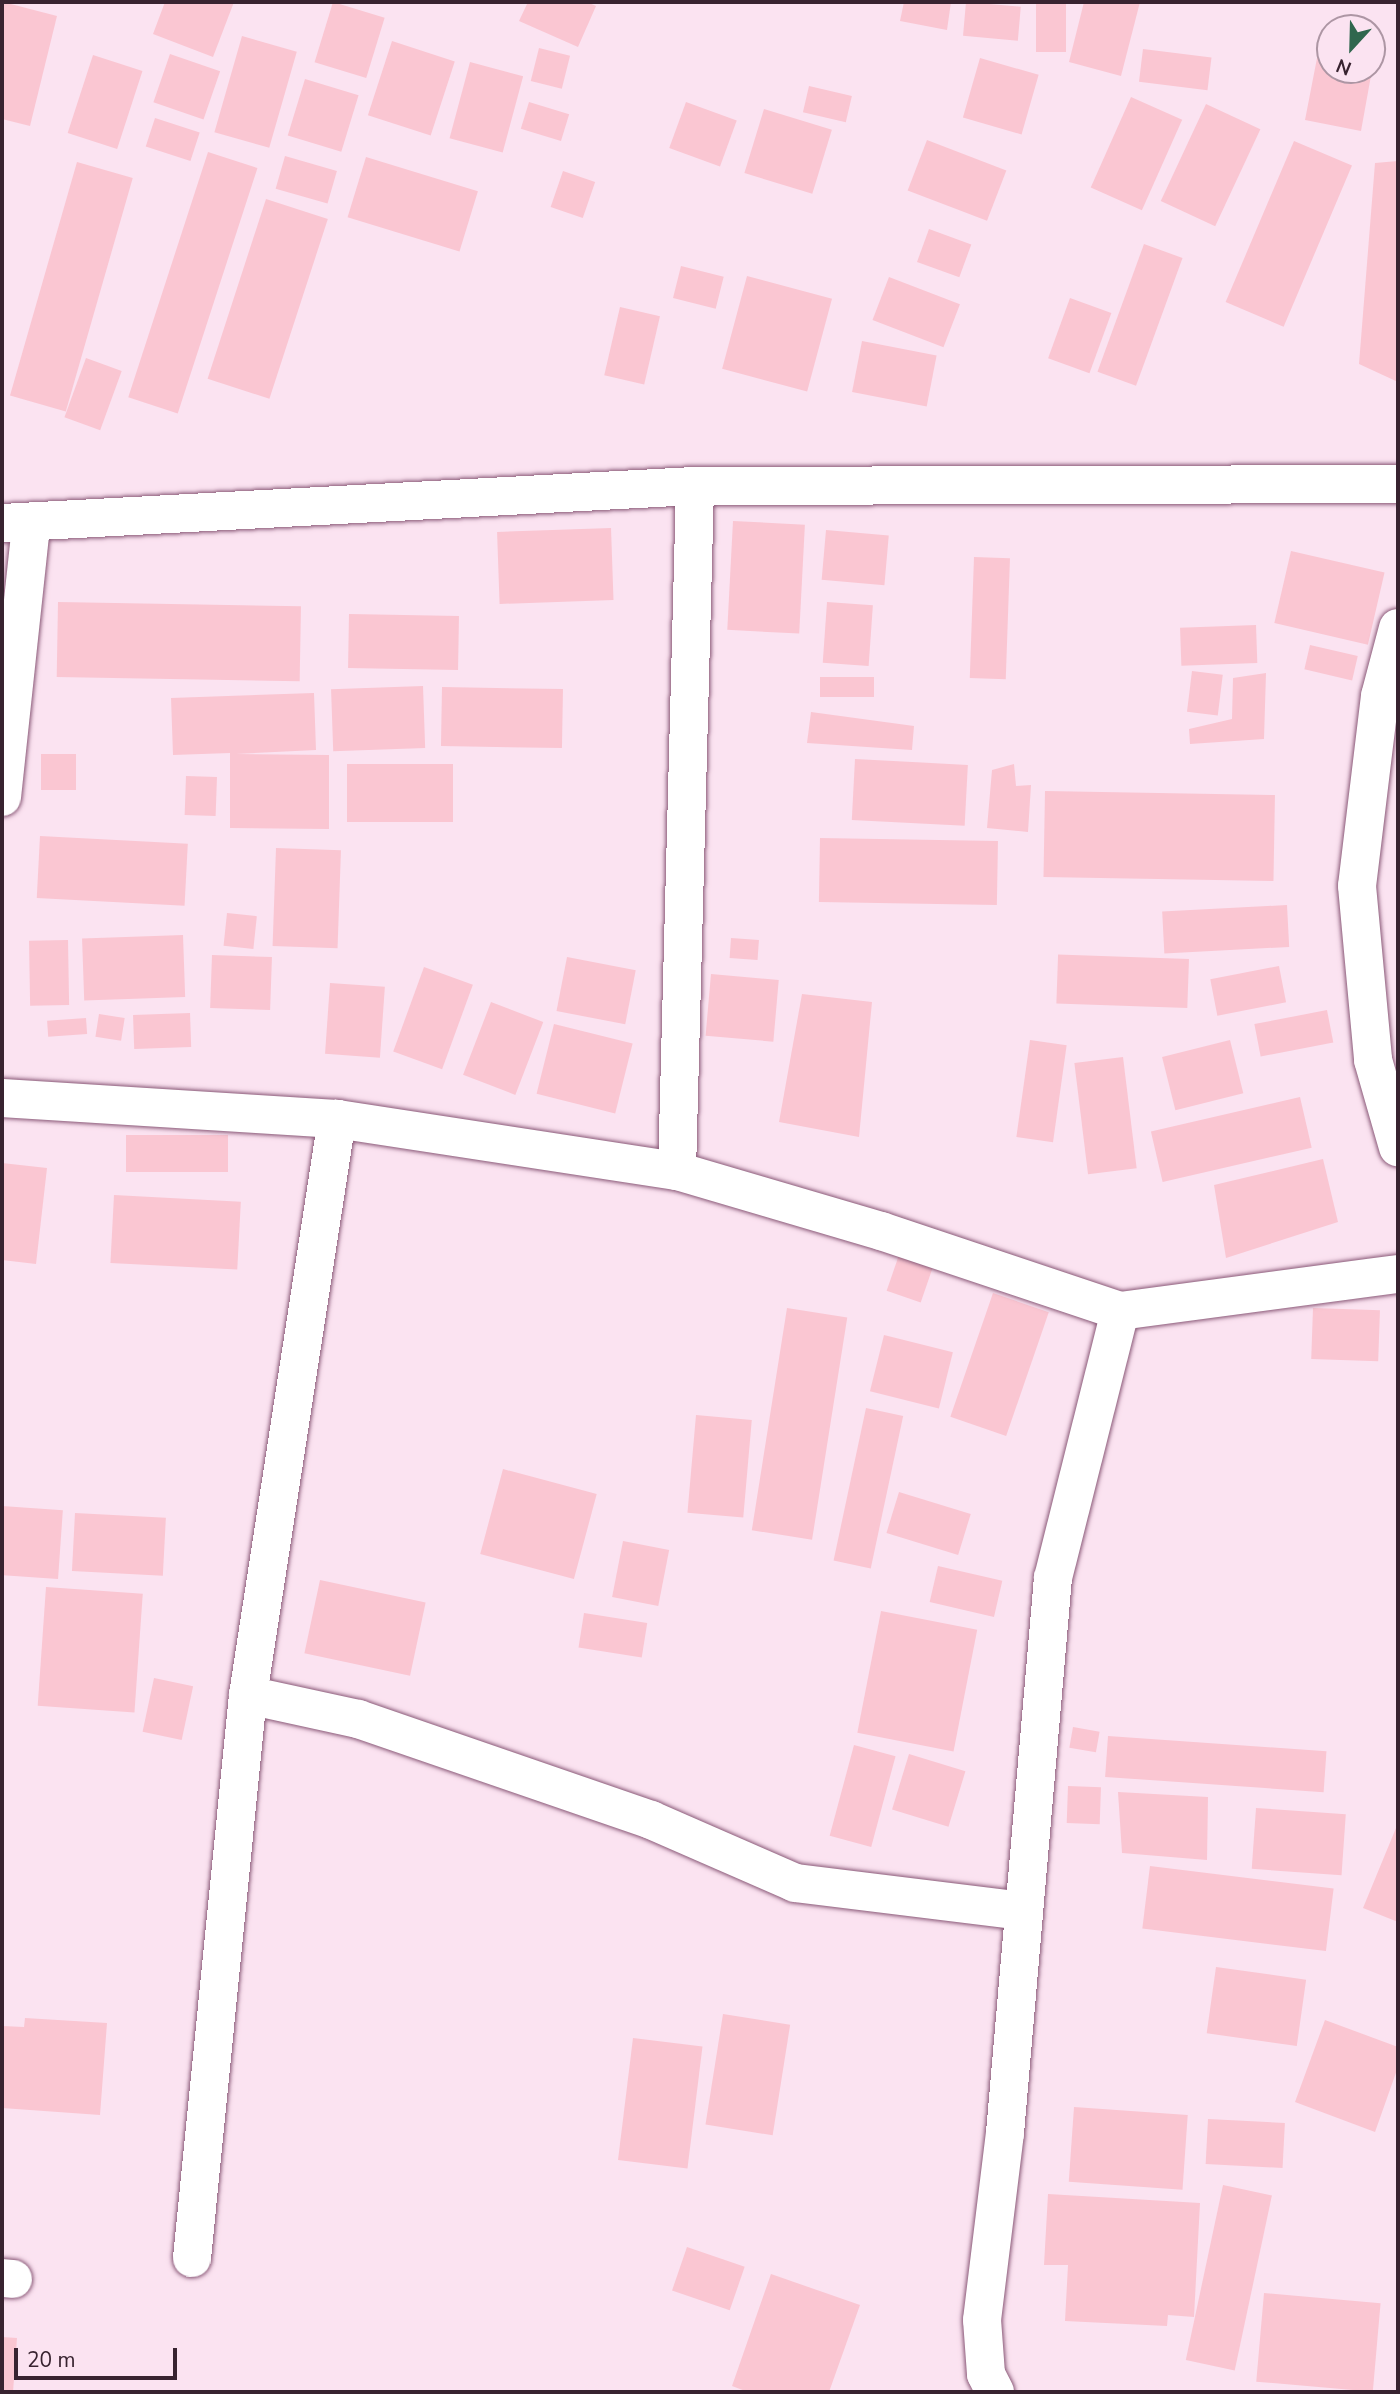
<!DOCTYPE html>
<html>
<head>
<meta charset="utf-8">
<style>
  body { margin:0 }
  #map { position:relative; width:1400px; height:2394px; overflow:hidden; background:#fbe3f1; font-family:"Nunito Sans",sans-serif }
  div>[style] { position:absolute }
  .building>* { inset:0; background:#fac6d2; transform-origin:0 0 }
  .roads { filter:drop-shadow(0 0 2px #8a5978) drop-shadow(0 0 2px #8a5978) }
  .street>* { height:38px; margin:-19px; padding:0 19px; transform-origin:19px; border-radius:19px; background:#fff }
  span { translate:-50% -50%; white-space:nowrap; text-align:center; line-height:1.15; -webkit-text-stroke:7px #fbe3f1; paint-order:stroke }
  .frame { position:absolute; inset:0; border:4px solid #382330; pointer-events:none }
  .north { position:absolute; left:1316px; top:14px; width:70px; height:70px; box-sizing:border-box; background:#fbe3f1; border:2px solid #ad96a4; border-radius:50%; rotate:202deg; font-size:19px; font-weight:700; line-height:28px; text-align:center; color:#382330 }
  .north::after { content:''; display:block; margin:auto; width:24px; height:32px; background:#30674e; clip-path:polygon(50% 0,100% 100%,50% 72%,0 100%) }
  .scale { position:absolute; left:14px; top:2348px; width:163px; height:32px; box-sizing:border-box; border:4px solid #382330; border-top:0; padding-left:9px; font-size:21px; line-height:24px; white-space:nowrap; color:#382330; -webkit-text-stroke:5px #fbe3f1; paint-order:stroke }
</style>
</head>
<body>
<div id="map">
  <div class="building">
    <i style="clip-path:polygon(3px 2px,57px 16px,30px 126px,2px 119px)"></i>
    <i style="clip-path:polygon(165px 2px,234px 2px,213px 57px,153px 34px)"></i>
    <i style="left:333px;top:2px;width:54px;height:63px;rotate:17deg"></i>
    <i style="clip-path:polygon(528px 2px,587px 2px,596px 6px,578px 47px,519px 21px)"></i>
    <i style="clip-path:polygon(904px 2px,951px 2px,947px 30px,900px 21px)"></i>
    <i style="left:966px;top:2px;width:55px;height:34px;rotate:5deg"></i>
    <i style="left:1036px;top:2px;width:30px;height:50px"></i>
    <i style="clip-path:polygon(1084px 2px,1140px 2px,1121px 76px,1069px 62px)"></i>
    <i style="left:242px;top:36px;width:57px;height:100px;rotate:16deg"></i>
    <i style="left:392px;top:41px;width:66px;height:78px;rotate:18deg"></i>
    <i style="left:539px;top:48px;width:32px;height:34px;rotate:14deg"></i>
    <i style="left:1143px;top:49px;width:69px;height:33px;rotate:7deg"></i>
    <i style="clip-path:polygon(1318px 53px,1330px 55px,1330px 70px,1372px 70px,1361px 131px,1305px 120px)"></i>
    <i style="left:170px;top:54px;width:53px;height:51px;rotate:19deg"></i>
    <i style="left:93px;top:55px;width:52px;height:82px;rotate:18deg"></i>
    <i style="left:980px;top:58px;width:61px;height:62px;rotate:16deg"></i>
    <i style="left:470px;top:62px;width:55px;height:79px;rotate:15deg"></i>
    <i style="left:305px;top:79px;width:56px;height:59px;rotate:17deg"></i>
    <i style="left:809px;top:86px;width:44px;height:27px;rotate:13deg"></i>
    <i style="left:1131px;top:97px;width:56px;height:99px;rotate:24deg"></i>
    <i style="left:529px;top:102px;width:42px;height:28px;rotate:17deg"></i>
    <i style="left:686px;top:102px;width:54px;height:49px;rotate:20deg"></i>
    <i style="left:1206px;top:104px;width:60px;height:107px;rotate:25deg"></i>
    <i style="left:764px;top:109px;width:71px;height:67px;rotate:17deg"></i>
    <i style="left:155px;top:118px;width:47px;height:30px;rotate:18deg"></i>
    <i style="left:927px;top:140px;width:85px;height:54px;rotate:21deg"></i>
    <i style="left:1294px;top:141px;width:63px;height:175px;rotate:23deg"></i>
    <i style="left:208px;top:152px;width:52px;height:258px;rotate:18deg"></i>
    <i style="left:285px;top:156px;width:54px;height:34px;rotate:16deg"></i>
    <i style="left:366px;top:157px;width:117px;height:63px;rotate:17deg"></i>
    <i style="clip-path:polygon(1398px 161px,1398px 382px,1359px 364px,1375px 163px)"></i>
    <i style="left:77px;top:162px;width:58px;height:243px;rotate:16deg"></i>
    <i style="left:563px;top:171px;width:34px;height:38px;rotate:19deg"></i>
    <i style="left:266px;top:199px;width:65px;height:189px;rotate:18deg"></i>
    <i style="left:929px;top:229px;width:45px;height:35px;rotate:20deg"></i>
    <i style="left:1144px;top:244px;width:41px;height:136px;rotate:20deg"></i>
    <i style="left:681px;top:266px;width:44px;height:33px;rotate:14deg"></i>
    <i style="left:747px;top:276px;width:88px;height:96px;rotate:15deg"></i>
    <i style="left:889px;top:277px;width:76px;height:46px;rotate:21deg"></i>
    <i style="left:1070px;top:298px;width:44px;height:64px;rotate:20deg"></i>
    <i style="left:620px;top:307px;width:41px;height:70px;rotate:13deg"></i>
    <i style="left:862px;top:341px;width:76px;height:52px;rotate:11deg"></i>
    <i style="left:86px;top:358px;width:38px;height:63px;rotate:20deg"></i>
    <i style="left:733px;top:521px;width:72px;height:109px;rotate:3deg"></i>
    <i style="left:611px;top:528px;width:72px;height:114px;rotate:88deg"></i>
    <i style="left:826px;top:530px;width:63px;height:50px;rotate:5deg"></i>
    <i style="left:1291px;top:551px;width:96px;height:74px;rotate:13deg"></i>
    <i style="left:974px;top:557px;width:36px;height:121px;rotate:2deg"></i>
    <i style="left:58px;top:602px;width:243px;height:75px;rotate:1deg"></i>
    <i style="left:827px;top:602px;width:46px;height:61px;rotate:4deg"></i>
    <i style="left:349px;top:614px;width:110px;height:54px;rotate:1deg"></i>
    <i style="left:1256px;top:625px;width:38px;height:76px;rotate:88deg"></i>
    <i style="left:1310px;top:645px;width:49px;height:25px;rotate:13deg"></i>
    <i style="left:1192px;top:671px;width:31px;height:41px;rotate:7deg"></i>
    <i style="clip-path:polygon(1266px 673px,1264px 739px,1190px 744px,1189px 729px,1232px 719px,1233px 678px)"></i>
    <i style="left:820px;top:677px;width:54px;height:20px"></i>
    <i style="left:423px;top:686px;width:62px;height:92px;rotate:88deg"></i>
    <i style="left:442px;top:687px;width:121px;height:59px;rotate:1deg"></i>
    <i style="clip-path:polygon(314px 693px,316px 750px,236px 754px,329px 755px,329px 829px,230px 828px,230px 753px,173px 755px,171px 698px)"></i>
    <i style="clip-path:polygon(811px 712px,914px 726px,912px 750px,807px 743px)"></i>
    <i style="left:41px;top:754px;width:35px;height:36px"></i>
    <i style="left:855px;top:759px;width:113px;height:61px;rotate:3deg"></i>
    <i style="left:347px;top:764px;width:106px;height:58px"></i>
    <i style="clip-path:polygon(1014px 764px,1016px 786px,1031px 785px,1028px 832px,987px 828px,992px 770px)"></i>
    <i style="left:186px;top:776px;width:31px;height:39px;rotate:2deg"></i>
    <i style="left:1045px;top:791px;width:230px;height:86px;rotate:1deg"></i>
    <i style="left:40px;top:836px;width:148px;height:62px;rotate:3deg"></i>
    <i style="left:820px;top:838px;width:178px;height:64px;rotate:1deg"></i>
    <i style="left:276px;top:848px;width:65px;height:98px;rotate:2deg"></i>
    <i style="left:1287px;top:905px;width:42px;height:125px;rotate:87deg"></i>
    <i style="left:227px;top:913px;width:30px;height:33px;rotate:6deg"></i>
    <i style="left:183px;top:935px;width:62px;height:101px;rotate:88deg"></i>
    <i style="left:731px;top:938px;width:28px;height:20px;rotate:4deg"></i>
    <i style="left:68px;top:940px;width:65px;height:39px;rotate:89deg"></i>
    <i style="left:212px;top:955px;width:60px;height:53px;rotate:2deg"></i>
    <i style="left:567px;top:957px;width:70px;height:55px;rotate:11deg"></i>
    <i style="left:1189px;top:959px;width:49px;height:131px;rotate:92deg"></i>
    <i style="left:1279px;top:966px;width:37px;height:70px;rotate:79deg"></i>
    <i style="left:424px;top:967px;width:52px;height:90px;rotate:20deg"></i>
    <i style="left:711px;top:974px;width:68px;height:62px;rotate:5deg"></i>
    <i style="left:330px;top:983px;width:55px;height:71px;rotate:4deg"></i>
    <i style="clip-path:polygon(802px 994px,872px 1002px,859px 1137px,779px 1122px)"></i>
    <i style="left:491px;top:1002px;width:56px;height:78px;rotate:21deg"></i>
    <i style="left:1327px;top:1010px;width:33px;height:74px;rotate:79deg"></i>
    <i style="left:190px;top:1013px;width:34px;height:57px;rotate:88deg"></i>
    <i style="left:99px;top:1014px;width:26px;height:23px;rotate:9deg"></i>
    <i style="left:86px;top:1018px;width:16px;height:39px;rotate:86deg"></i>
    <i style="left:554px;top:1024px;width:81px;height:72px;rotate:14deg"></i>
    <i style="left:1030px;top:1040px;width:37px;height:98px;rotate:8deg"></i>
    <i style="left:1230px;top:1040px;width:55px;height:70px;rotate:76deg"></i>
    <i style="left:1123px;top:1057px;width:112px;height:49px;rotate:83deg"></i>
    <i style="left:1300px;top:1097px;width:52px;height:153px;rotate:77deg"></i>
    <i style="left:126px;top:1135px;width:102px;height:37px"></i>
    <i style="clip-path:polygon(1323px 1159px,1338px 1222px,1226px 1258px,1214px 1185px)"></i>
    <i style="clip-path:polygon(2px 1163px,47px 1168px,36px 1264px,2px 1260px)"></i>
    <i style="left:114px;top:1195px;width:127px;height:68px;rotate:3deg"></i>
    <i style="left:900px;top:1252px;width:36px;height:41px;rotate:19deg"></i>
    <i style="left:993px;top:1293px;width:59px;height:131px;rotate:19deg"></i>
    <i style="left:787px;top:1308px;width:61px;height:225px;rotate:9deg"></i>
    <i style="left:1313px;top:1308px;width:67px;height:51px;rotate:2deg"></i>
    <i style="left:884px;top:1335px;width:71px;height:58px;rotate:14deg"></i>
    <i style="left:866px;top:1408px;width:38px;height:156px;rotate:12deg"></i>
    <i style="left:696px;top:1415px;width:56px;height:98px;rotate:5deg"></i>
    <i style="left:503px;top:1469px;width:97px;height:88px;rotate:15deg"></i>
    <i style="left:899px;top:1492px;width:75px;height:43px;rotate:17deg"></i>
    <i style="left:2px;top:1506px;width:61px;height:69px;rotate:4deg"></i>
    <i style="left:75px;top:1513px;width:91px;height:58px;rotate:3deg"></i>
    <i style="left:623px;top:1541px;width:47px;height:57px;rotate:11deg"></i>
    <i style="left:938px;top:1566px;width:66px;height:37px;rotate:13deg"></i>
    <i style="left:320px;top:1580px;width:108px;height:75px;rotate:12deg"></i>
    <i style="left:46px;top:1587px;width:97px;height:119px;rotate:4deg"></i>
    <i style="left:881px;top:1611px;width:98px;height:124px;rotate:11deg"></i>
    <i style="left:584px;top:1613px;width:64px;height:35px;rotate:9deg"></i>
    <i style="left:154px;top:1678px;width:40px;height:55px;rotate:12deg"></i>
    <i style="left:1073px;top:1727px;width:27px;height:21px;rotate:10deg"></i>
    <i style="left:1108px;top:1736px;width:219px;height:41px;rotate:4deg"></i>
    <i style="left:854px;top:1745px;width:43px;height:94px;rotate:15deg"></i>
    <i style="left:909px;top:1754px;width:59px;height:58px;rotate:17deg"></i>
    <i style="left:1068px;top:1786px;width:33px;height:37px;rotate:2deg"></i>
    <i style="clip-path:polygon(1118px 1792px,1208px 1797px,1207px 1860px,1122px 1853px)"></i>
    <i style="left:1256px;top:1808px;width:90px;height:61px;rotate:4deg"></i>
    <i style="clip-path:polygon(1396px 1828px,1398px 1829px,1398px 1922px,1363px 1908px)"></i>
    <i style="left:1150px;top:1866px;width:185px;height:63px;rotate:7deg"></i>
    <i style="left:1216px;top:1967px;width:91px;height:67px;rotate:8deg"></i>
    <i style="left:723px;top:2014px;width:68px;height:112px;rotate:9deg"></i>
    <i style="clip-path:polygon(25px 2018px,107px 2023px,100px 2115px,2px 2108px,2px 2026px,24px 2027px)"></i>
    <i style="clip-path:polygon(1325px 2020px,1398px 2047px,1398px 2067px,1375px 2132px,1295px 2102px)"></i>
    <i style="left:633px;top:2038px;width:70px;height:123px;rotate:7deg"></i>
    <i style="left:1074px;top:2107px;width:114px;height:75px;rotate:4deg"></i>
    <i style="left:1208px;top:2119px;width:77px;height:45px;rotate:3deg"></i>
    <i style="left:1223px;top:2185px;width:50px;height:179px;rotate:12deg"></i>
    <i style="clip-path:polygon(1048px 2194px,1200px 2203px,1194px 2317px,1168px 2315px,1167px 2326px,1065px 2321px,1068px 2265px,1044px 2265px)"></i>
    <i style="left:687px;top:2247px;width:61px;height:46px;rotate:19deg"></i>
    <i style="clip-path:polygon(771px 2274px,860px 2305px,829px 2392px,748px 2392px,732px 2386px)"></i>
    <i style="left:1264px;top:2293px;width:117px;height:89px;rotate:5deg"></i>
    <i style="clip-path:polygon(2px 2337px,17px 2338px,13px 2392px,2px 2392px)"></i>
  </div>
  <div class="roads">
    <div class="street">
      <i style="left:2px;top:523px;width:694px;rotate:-3.06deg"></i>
      <i style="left:695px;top:486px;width:703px;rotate:-0.16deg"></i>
      <i style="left:1398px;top:628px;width:70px;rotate:104.8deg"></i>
      <i style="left:1380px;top:696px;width:191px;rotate:96.9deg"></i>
      <i style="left:1357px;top:886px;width:175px;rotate:84.7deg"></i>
      <i style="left:1373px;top:1060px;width:91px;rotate:74deg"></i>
      <i style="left:2px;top:797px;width:275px;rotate:-83.9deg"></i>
      <i style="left:2px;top:1098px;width:336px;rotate:3.6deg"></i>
      <i style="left:337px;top:1119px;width:344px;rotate:8.7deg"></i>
      <i style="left:677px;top:1171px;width:685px;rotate:-88.49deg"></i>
      <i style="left:677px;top:1171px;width:213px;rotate:16.4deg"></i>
      <i style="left:881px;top:1231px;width:252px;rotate:18.5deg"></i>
      <i style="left:1120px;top:1311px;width:280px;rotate:-7.6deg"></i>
      <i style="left:248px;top:1695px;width:113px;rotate:12.3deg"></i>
      <i style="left:358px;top:1719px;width:310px;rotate:19deg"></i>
      <i style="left:651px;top:1820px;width:157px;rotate:23.6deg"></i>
      <i style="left:795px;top:1883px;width:230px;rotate:7deg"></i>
      <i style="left:192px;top:2258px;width:566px;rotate:-84.32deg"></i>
      <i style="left:248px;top:1695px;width:583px;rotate:-81.22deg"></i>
      <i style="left:2px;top:2278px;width:11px;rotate:5deg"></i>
      <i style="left:995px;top:2392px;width:20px;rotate:-117deg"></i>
      <i style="left:986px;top:2374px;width:54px;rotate:-94.2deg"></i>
      <i style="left:982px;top:2320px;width:188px;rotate:-83deg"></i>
      <i style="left:1005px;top:2133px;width:557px;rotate:-85.06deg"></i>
      <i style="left:1053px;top:1578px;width:275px;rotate:-75.9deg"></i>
    </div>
  </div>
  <div class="frame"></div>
  <div class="north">N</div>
  <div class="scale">20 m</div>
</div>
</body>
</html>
